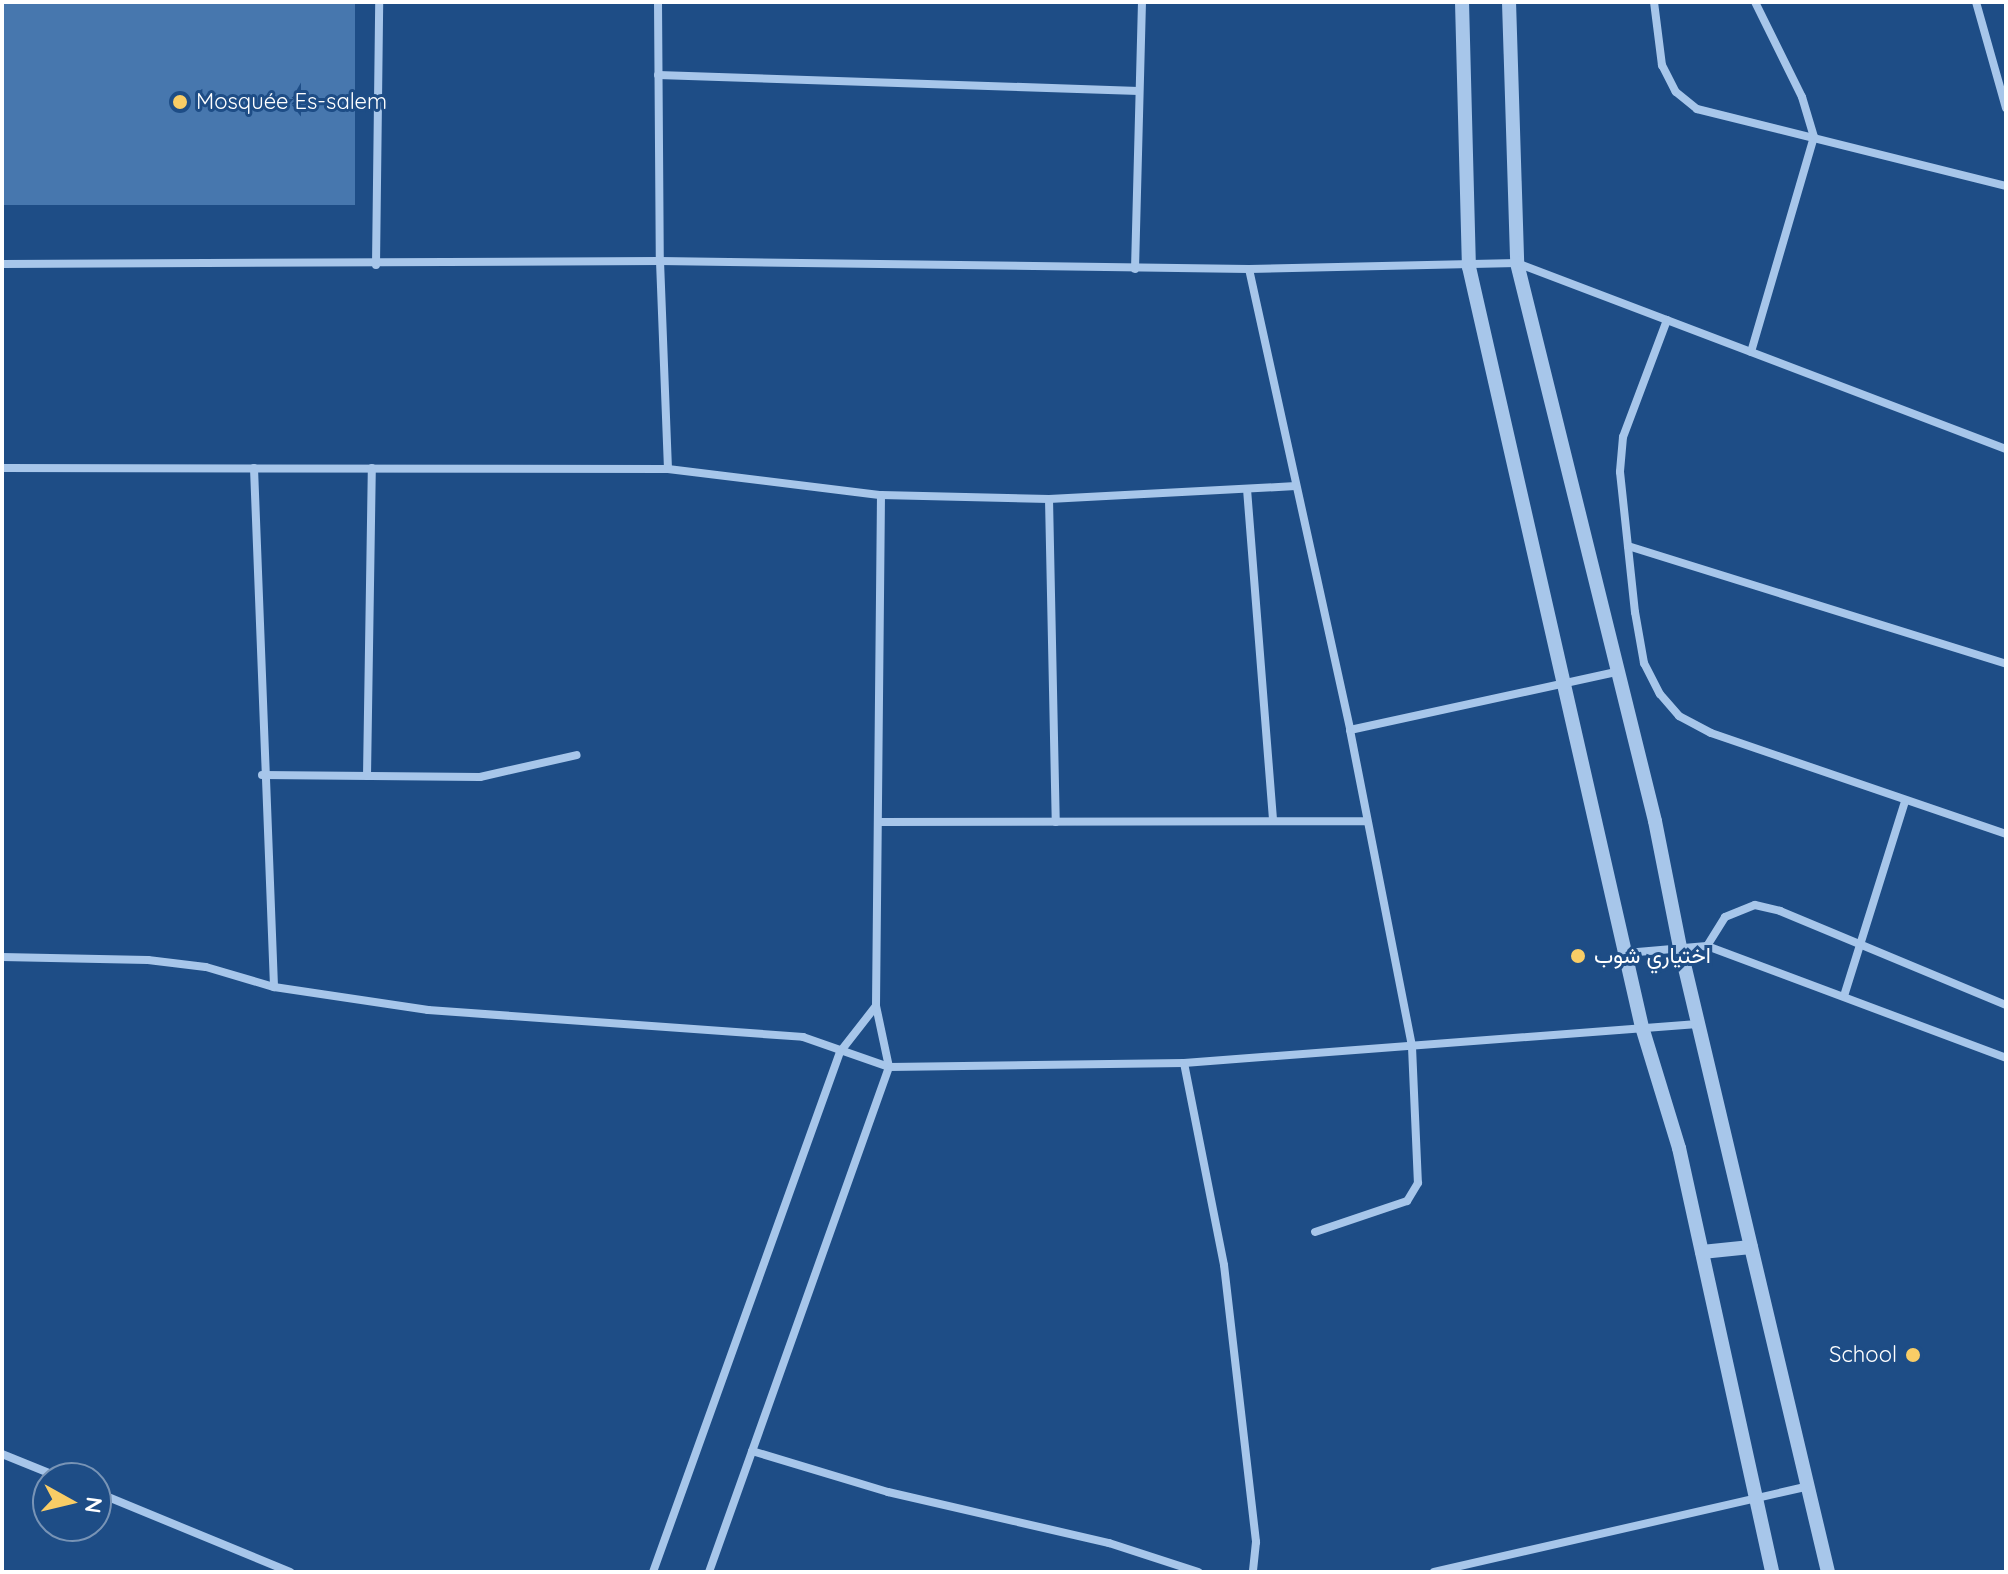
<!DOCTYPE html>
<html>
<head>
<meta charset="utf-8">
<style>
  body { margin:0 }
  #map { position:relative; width:2008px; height:1574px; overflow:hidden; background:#1e4d86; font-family:Quicksand,Vazirmatn,sans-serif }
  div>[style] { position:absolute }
  .building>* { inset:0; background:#4777ae; transform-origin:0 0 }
  .minor>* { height:8px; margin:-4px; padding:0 4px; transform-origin:4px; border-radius:4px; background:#a7c6ea }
  .tertiary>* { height:14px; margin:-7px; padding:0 7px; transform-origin:7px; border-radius:7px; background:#a7c6ea }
  .dots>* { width:22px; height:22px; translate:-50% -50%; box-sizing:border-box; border:4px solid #1e4d86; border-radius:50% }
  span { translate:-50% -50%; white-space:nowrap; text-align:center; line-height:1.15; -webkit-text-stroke:6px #1e4d86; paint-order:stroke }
  .poi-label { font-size:22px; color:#fff }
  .left { translate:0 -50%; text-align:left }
  .right { translate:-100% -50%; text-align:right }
  .frame { position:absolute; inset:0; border:4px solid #fff; pointer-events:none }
  .north { position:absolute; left:32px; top:1462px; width:80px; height:80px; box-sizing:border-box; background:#1e4d86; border:2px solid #7894b6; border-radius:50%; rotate:98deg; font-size:22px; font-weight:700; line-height:32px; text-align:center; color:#fff }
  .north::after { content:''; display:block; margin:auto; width:28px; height:36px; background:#f9cd66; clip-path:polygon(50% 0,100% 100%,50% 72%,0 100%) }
</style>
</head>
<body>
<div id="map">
  <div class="building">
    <i style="left:2px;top:2px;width:353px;height:203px"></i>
  </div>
  <div class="minor">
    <i style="left:658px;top:2px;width:259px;rotate:89.6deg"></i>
    <i style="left:660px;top:261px;width:208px;rotate:87.8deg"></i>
    <i style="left:1654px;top:2px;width:64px;rotate:82.8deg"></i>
    <i style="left:1662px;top:65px;width:30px;rotate:63deg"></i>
    <i style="left:1676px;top:92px;width:27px;rotate:39deg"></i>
    <i style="left:1697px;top:109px;width:318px;rotate:14deg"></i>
    <i style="left:1976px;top:2px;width:110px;rotate:74.2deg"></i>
    <i style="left:658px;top:75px;width:481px;rotate:1.9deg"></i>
    <i style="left:2px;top:264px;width:658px;rotate:-0.26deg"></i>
    <i style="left:660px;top:261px;width:589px;rotate:0.78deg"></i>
    <i style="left:1249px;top:269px;width:268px;rotate:-1.3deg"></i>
    <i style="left:1517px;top:263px;width:523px;rotate:20.83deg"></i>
    <i style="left:376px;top:265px;width:263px;rotate:-89.3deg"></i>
    <i style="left:1135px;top:269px;width:267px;rotate:-88.5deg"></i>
    <i style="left:1249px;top:269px;width:472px;rotate:77.6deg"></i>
    <i style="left:1350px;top:730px;width:323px;rotate:78.9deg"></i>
    <i style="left:1412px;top:1047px;width:136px;rotate:87.5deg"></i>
    <i style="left:1418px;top:1183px;width:21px;rotate:121deg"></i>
    <i style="left:1407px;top:1201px;width:97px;rotate:161.4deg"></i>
    <i style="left:1667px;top:320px;width:125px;rotate:110.6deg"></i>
    <i style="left:1623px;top:437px;width:35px;rotate:95deg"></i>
    <i style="left:1620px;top:472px;width:141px;rotate:83.9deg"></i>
    <i style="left:1635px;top:612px;width:52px;rotate:80deg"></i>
    <i style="left:1644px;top:663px;width:35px;rotate:63deg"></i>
    <i style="left:1660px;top:694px;width:29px;rotate:49deg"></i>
    <i style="left:1679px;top:716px;width:36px;rotate:28deg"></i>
    <i style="left:1711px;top:733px;width:312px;rotate:18.9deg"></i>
    <i style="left:1751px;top:352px;width:224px;rotate:-73.7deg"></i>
    <i style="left:1814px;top:137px;width:42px;rotate:-106.7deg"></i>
    <i style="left:1802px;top:97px;width:106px;rotate:-116.3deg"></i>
    <i style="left:2px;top:468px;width:666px;rotate:0.09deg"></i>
    <i style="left:668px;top:469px;width:215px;rotate:7deg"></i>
    <i style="left:881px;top:495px;width:168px;rotate:1.4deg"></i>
    <i style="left:1049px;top:499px;width:247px;rotate:-3deg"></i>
    <i style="left:254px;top:468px;width:519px;rotate:87.79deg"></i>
    <i style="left:1247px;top:489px;width:331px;rotate:85.5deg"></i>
    <i style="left:1049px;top:499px;width:323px;rotate:88.8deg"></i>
    <i style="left:1628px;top:546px;width:396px;rotate:17.3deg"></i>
    <i style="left:1350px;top:730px;width:271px;rotate:-12.3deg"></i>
    <i style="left:262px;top:775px;width:218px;rotate:0.5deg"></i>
    <i style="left:480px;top:777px;width:99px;rotate:-12.8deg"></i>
    <i style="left:367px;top:776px;width:308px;rotate:-89.1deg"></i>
    <i style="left:880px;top:822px;width:486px;rotate:-0.1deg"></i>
    <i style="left:1707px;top:946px;width:34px;rotate:-58deg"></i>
    <i style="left:1725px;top:917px;width:32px;rotate:-22deg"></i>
    <i style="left:1755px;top:905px;width:26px;rotate:13deg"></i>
    <i style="left:1780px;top:911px;width:245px;rotate:22.6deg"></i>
    <i style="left:1626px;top:953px;width:81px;rotate:-4.9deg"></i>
    <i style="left:1707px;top:946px;width:319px;rotate:20.5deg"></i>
    <i style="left:2px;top:957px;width:146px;rotate:1.2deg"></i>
    <i style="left:148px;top:960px;width:58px;rotate:6.9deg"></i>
    <i style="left:206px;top:967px;width:71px;rotate:16.4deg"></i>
    <i style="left:274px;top:987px;width:156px;rotate:8.5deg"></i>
    <i style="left:428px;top:1010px;width:376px;rotate:4.1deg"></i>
    <i style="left:803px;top:1037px;width:91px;rotate:19.2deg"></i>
    <i style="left:889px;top:1067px;width:295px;rotate:-0.8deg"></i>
    <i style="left:1184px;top:1063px;width:515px;rotate:-4.34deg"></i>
    <i style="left:1844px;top:996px;width:204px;rotate:-72.6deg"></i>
    <i style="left:1184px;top:1063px;width:206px;rotate:78.8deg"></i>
    <i style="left:1224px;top:1265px;width:279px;rotate:83.4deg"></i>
    <i style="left:1256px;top:1542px;width:30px;rotate:96deg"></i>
    <i style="left:752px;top:1451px;width:142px;rotate:16.8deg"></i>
    <i style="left:888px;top:1492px;width:227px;rotate:13deg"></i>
    <i style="left:1109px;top:1543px;width:94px;rotate:18deg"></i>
    <i style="left:2px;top:1454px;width:64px;rotate:22.1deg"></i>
    <i style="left:96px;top:1492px;width:210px;rotate:22.4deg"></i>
    <i style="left:653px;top:1572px;width:553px;rotate:-70.22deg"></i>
    <i style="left:840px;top:1052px;width:58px;rotate:-52deg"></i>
    <i style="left:709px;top:1572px;width:536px;rotate:-70.38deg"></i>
    <i style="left:889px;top:1067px;width:62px;rotate:-102deg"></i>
    <i style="left:876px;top:1006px;width:511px;rotate:-89.44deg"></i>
    <i style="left:1434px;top:1572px;width:384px;rotate:-12.9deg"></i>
  </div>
  <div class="tertiary">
    <i style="left:1462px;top:2px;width:265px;rotate:88.5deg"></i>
    <i style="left:1469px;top:267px;width:779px;rotate:77.18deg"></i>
    <i style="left:1642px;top:1027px;width:127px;rotate:73deg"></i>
    <i style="left:1679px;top:1148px;width:434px;rotate:77.6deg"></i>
    <i style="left:1509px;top:2px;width:261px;rotate:88.2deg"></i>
    <i style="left:1517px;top:263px;width:575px;rotate:76.11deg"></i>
    <i style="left:1655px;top:821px;width:128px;rotate:78.8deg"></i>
    <i style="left:1680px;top:947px;width:642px;rotate:76.68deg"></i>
    <i style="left:1702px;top:1252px;width:49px;rotate:-5.8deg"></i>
  </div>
  <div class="dots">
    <i style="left:180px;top:102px;background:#f9cd66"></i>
    <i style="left:1578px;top:956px;background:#f9cd66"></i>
    <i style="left:1913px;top:1355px;background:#f9cd66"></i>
  </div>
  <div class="poi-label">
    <span class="left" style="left:196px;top:102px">Mosquée Es-salem</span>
    <span class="left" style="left:1594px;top:956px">اختياري شوب</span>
    <span class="right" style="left:1897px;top:1355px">School</span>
  </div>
  <div class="frame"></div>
  <div class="north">N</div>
</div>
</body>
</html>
